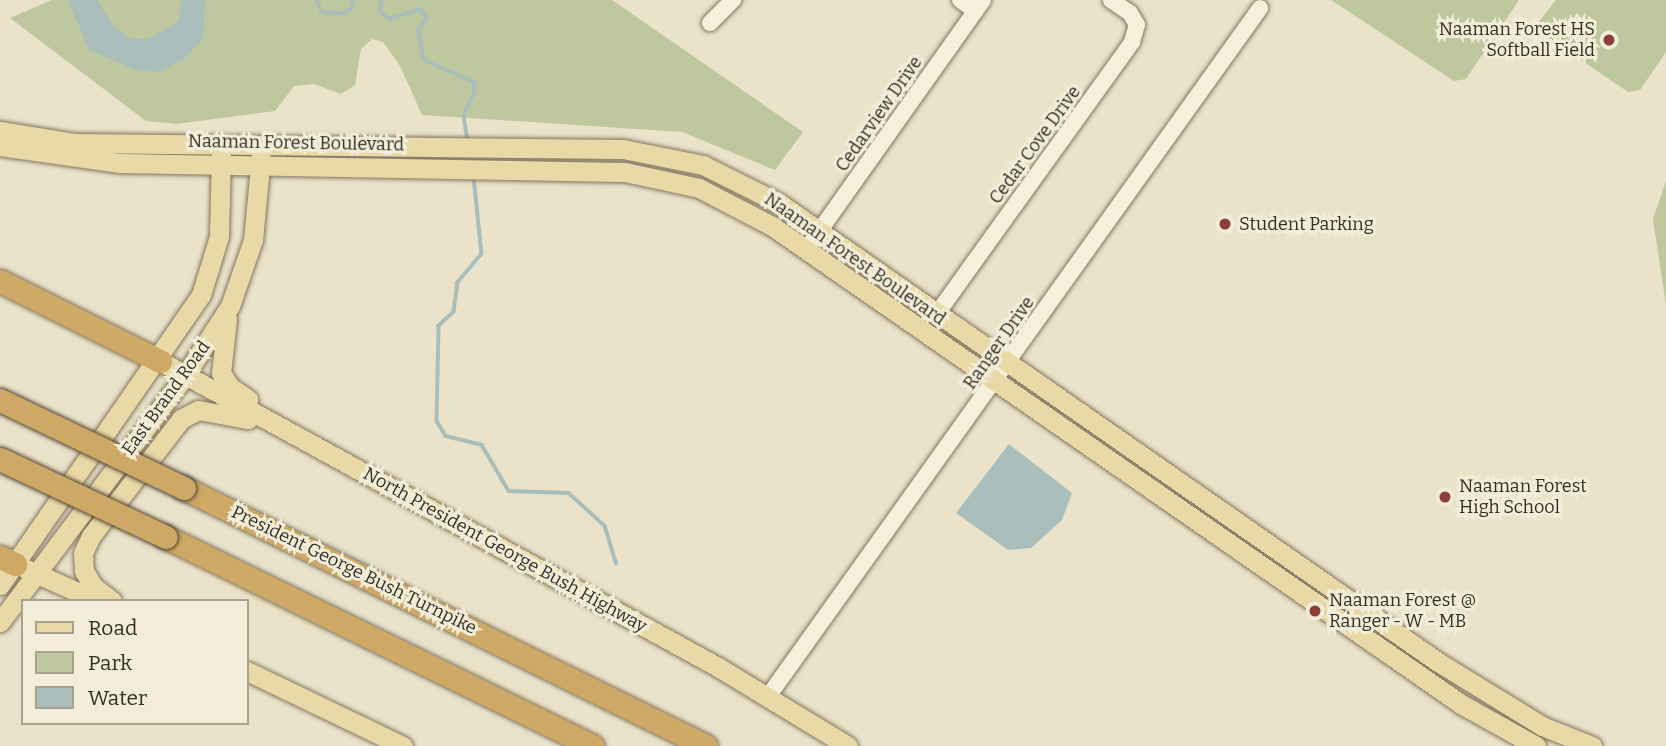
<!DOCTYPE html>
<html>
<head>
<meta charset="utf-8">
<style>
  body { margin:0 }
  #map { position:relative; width:1666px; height:746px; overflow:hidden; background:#eae3ca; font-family:Bitter,serif }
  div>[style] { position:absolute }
  .green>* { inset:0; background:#bfc79f }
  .water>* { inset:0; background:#aabfbb }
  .stream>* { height:3.5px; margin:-1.75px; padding:0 1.75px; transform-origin:1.75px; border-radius:1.75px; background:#aabfbb }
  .roads { filter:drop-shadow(0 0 2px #857760) drop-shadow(0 0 2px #857760) }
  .minor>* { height:16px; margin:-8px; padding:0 8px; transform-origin:8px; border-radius:8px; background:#f5f0dc }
  .major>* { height:19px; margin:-9.5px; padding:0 9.5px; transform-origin:9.5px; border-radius:9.5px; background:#e8d9a7 }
  .highway>* { height:23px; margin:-11.5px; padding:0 11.5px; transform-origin:11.5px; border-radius:11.5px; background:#cea965 }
  .bridges { filter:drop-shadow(0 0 2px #534534) drop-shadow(0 0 2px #534534) }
  .highway-bridge>* { height:23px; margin:-11.5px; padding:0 11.5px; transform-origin:11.5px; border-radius:11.5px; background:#cea965 }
  .dots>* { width:19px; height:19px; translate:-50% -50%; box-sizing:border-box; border:4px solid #f2edd9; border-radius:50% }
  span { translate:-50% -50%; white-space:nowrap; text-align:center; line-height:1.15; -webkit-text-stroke:6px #f2edd9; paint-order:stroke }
  .poi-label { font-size:18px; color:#372e22 }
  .right { translate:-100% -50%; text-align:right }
  .left { translate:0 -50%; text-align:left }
  .street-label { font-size:18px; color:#372e22 }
  .legend { position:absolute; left:21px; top:599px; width:228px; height:126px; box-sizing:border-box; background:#f2edd9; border:2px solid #a7a190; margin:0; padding:9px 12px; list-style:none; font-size:21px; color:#372e22 }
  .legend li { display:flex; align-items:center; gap:14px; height:35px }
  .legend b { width:35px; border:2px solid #a7a190 }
</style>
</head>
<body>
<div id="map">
  <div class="green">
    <i style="clip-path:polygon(52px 0,612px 0,803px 132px,775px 170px,682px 132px,422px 115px,400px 66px,383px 42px,372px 39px,361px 49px,355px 85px,341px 94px,314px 84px,294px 86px,275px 111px,176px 124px,146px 121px,10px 18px)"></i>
    <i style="clip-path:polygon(1331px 0,1519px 0,1466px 79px,1454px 81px)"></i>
    <i style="clip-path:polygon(1556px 0,1666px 0,1666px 52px,1640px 90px,1628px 92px,1534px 28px)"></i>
    <i style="clip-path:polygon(1666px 181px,1666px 305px,1653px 219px)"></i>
  </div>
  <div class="water">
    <i style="clip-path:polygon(68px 0,97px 0,114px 27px,131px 39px,148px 39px,179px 21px,181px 0,205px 0,203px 39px,184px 59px,159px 72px,136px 70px,89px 50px)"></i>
    <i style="clip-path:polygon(1009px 444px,1072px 493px,1062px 520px,1031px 548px,1008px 550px,956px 513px)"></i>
  </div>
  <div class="stream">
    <i style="left:317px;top:0;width:13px;rotate:67deg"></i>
    <i style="left:322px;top:12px;width:22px;rotate:3deg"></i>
    <i style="left:344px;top:13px;width:9px;rotate:-32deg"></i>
    <i style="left:352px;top:8px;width:8px;rotate:-83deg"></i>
    <i style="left:382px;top:0;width:12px;rotate:99deg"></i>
    <i style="left:380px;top:12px;width:12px;rotate:35deg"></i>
    <i style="left:390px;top:19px;width:33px;rotate:-18deg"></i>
    <i style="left:421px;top:9px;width:11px;rotate:56deg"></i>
    <i style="left:427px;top:18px;width:15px;rotate:122deg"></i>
    <i style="left:419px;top:31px;width:29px;rotate:80deg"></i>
    <i style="left:424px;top:60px;width:55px;rotate:23.7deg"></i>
    <i style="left:474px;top:82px;width:10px;rotate:84deg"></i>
    <i style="left:475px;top:92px;width:26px;rotate:115deg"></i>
    <i style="left:464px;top:116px;width:26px;rotate:81deg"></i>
    <i style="left:474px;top:177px;width:77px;rotate:84.1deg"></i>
    <i style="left:482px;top:254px;width:38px;rotate:130deg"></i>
    <i style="left:458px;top:283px;width:29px;rotate:98deg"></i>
    <i style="left:454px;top:312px;width:21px;rotate:137deg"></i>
    <i style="left:439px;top:326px;width:95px;rotate:91.2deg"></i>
    <i style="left:437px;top:421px;width:17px;rotate:59deg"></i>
    <i style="left:446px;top:436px;width:37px;rotate:14deg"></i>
    <i style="left:482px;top:445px;width:53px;rotate:59.6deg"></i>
    <i style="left:509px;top:491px;width:60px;rotate:1.9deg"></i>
    <i style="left:569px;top:493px;width:49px;rotate:42.5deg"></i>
    <i style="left:605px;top:526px;width:39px;rotate:73deg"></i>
  </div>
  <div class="roads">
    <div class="minor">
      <i style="left:960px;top:0;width:19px;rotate:35deg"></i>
      <i style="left:710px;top:23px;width:33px;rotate:-45deg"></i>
      <i style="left:806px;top:250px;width:306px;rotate:-54.7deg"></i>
      <i style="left:936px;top:315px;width:336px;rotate:-54.3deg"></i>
      <i style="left:1132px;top:42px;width:18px;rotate:-74deg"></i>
      <i style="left:1137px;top:25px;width:14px;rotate:-120deg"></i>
      <i style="left:1130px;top:13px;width:23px;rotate:-146deg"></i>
      <i style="left:767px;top:698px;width:848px;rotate:-54.45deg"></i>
    </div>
    <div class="major">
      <i style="left:0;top:131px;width:76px;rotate:9.1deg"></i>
      <i style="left:75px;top:143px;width:548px;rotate:0.63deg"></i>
      <i style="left:623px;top:149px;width:82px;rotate:11.3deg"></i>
      <i style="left:703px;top:165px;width:85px;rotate:26.6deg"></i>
      <i style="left:779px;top:203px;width:803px;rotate:34.86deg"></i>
      <i style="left:1438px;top:662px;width:122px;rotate:31.6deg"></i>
      <i style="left:1542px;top:726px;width:54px;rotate:21.8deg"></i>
      <i style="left:0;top:146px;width:121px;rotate:8.1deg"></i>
      <i style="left:120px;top:163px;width:505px;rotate:1.02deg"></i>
      <i style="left:625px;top:172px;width:76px;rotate:12.2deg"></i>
      <i style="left:699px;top:188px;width:82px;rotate:27.5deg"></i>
      <i style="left:772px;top:226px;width:839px;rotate:34.75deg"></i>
      <i style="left:1461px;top:704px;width:86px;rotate:29.2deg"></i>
      <i style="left:227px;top:319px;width:54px;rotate:96.3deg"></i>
      <i style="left:221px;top:373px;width:17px;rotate:57deg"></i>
      <i style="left:230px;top:387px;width:22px;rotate:34deg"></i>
      <i style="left:160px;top:361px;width:636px;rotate:28.74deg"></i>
      <i style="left:718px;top:667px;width:152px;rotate:31.3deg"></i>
      <i style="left:26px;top:569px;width:79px;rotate:24deg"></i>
      <i style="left:0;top:585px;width:353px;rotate:-55.3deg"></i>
      <i style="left:201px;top:295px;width:62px;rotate:-73deg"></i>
      <i style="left:219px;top:236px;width:82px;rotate:-88.6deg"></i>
      <i style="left:112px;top:601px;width:24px;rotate:-142deg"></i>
      <i style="left:93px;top:586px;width:17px;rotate:-121deg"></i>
      <i style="left:84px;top:571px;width:18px;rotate:-93deg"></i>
      <i style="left:83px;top:553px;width:19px;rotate:-65deg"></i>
      <i style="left:91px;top:536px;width:148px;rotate:-52.4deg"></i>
      <i style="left:181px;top:419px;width:19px;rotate:-28deg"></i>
      <i style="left:198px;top:410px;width:51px;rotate:10.2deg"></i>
      <i style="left:0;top:622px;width:306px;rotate:-53.1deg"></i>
      <i style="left:184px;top:377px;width:85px;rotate:-57.1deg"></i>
      <i style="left:230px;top:306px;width:70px;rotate:-70.8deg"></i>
      <i style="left:253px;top:240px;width:84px;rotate:-84.6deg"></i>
      <i style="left:247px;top:671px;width:173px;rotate:25.7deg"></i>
    </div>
    <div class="highway">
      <i style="left:0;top:281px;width:179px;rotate:26.6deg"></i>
      <i style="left:184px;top:488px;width:582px;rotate:26.3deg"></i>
      <i style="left:166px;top:537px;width:475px;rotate:26.1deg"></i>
      <i style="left:0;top:557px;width:17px;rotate:25deg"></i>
    </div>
  </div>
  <div class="bridges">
    <div class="highway-bridge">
      <i style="left:0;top:400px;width:204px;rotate:25.6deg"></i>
      <i style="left:0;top:459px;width:183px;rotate:25.2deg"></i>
    </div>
  </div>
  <div class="dots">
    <i style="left:1609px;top:40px;background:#8d3e37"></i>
    <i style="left:1225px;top:224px;background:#8d3e37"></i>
    <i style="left:1445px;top:497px;background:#8d3e37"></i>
    <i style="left:1315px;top:611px;background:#8d3e37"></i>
  </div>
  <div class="poi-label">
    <span class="right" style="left:1595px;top:40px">Naaman Forest HS<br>Softball Field</span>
    <span class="left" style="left:1239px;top:224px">Student Parking</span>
    <span class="left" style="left:1459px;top:497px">Naaman Forest<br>High School</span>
    <span class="left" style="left:1329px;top:611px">Naaman Forest @<br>Ranger - W - MB</span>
  </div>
  <div class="street-label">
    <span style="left:879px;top:114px;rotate:-55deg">Cedarview Drive</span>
    <span style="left:296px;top:143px;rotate:1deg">Naaman Forest Boulevard</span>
    <span style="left:1035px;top:145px;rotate:-54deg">Cedar Cove Drive</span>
    <span style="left:855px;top:259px;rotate:35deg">Naaman Forest Boulevard</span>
    <span style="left:999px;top:343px;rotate:-55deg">Ranger Drive</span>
    <span style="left:166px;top:398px;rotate:-54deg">East Brand Road</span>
    <span style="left:505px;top:550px;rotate:29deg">North President George Bush Highway</span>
    <span style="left:354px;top:570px;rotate:26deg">President George Bush Turnpike</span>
  </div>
  <ul class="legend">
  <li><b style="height:9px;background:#e8d9a7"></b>Road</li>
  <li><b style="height:19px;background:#bfc79f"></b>Park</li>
  <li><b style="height:19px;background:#aabfbb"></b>Water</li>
  </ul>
</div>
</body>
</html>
